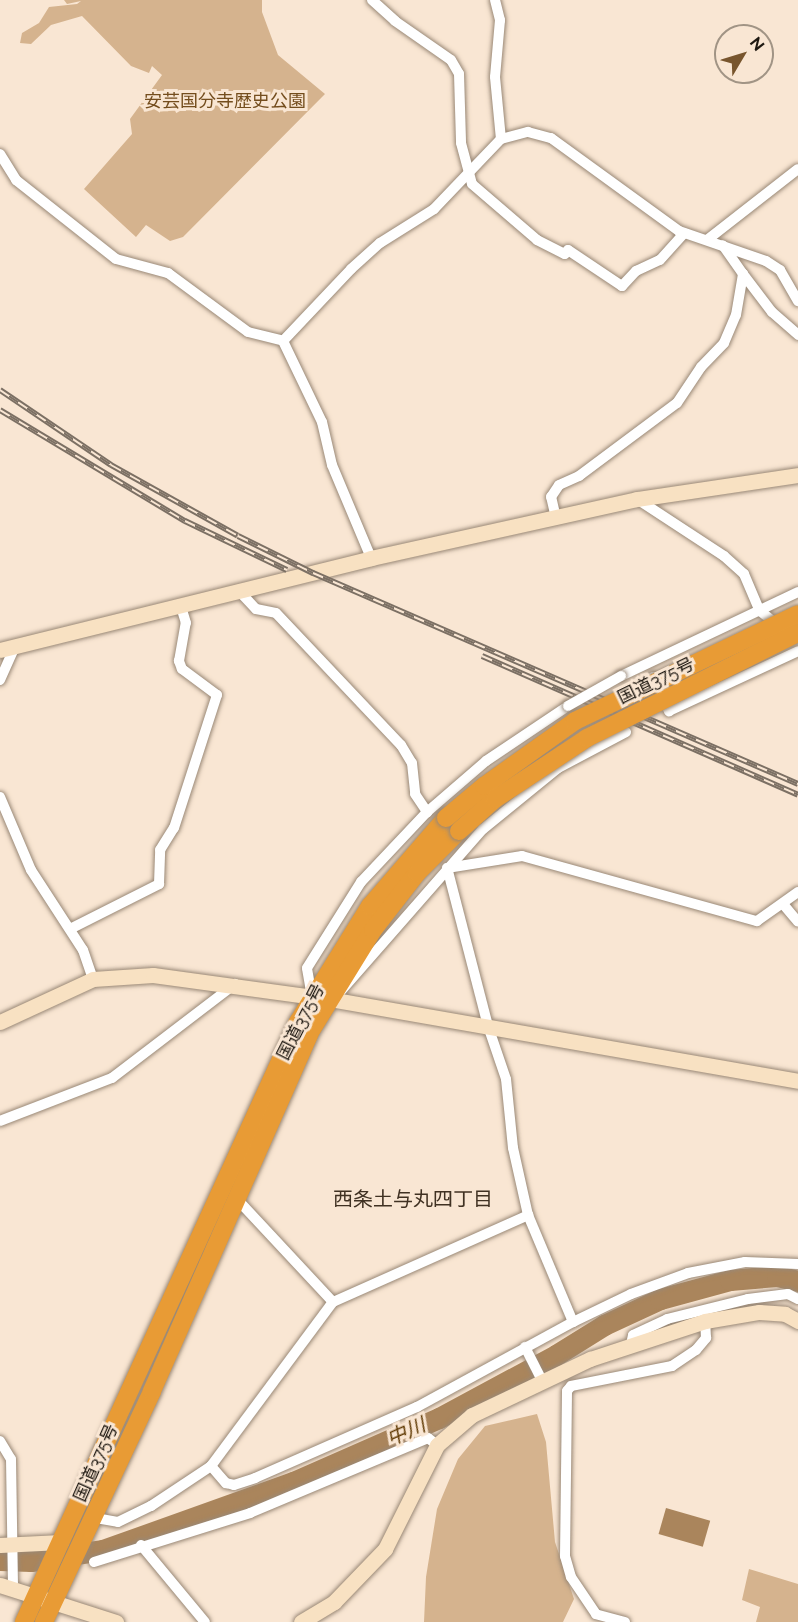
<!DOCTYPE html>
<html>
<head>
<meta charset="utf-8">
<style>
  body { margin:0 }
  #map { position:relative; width:798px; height:1622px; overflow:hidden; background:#f9e6d3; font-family:Raleway,"Noto Sans JP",sans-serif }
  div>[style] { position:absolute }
  .green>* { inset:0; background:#d5b38e }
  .water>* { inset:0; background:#aa855c; transform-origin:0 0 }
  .river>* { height:21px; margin:-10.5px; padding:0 10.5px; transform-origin:10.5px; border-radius:10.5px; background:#aa855c }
  .roads { filter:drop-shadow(0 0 2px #998876) drop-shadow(0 0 2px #998876) }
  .street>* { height:10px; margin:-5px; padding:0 5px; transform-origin:5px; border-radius:5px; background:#fff }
  .secondary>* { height:15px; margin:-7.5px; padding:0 7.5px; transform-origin:7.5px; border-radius:7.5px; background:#f8e1c2 }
  .highway>* { height:18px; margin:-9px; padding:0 9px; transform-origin:9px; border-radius:9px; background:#e89b35 }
  .rail>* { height:6px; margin-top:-3px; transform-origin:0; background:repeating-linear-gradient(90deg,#f9e6d3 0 11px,#7c7064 0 22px); box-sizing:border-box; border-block:2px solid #7c7064 }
  .bridges { filter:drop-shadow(0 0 2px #998876) drop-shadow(0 0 2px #998876) }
  .street-bridge>* { height:10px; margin:-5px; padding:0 5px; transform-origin:5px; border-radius:5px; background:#fff }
  .highway-bridge>* { height:18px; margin:-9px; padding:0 9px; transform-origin:9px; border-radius:9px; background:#e89b35 }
  span { translate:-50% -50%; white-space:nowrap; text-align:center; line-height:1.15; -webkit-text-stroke:6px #f9e6d3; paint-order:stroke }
  .park-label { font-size:18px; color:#744d1d }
  .street-label { font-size:18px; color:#1e1811 }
  .neighbourhood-label { font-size:20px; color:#403122 }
  .water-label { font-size:20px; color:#603a04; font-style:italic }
  .north { position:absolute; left:714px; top:24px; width:60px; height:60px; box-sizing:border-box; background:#f9e6d3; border:2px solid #a19485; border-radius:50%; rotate:52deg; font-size:16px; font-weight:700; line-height:24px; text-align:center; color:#1e1811 }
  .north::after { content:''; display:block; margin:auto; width:21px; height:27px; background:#78552d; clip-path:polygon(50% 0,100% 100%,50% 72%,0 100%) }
</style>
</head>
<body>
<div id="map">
  <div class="green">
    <i style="clip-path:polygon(64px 0,262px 0,262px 12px,278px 55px,325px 94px,183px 237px,170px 241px,146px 225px,136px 237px,84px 189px,132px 134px,130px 119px,162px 75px,152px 66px,149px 73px,131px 66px,82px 16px,51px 25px,31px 44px,20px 43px,22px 33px,39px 23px,49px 7px,77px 4px,81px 1px,67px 4px)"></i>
    <i style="clip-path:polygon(537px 1414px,546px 1442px,555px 1542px,574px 1599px,563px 1622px,424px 1622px,426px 1577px,437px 1509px,458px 1459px,485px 1426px)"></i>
    <i style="clip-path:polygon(749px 1569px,798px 1584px,798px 1622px,756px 1622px,760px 1607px,742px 1600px)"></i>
  </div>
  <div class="water">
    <i style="left:666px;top:1508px;width:46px;height:27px;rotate:16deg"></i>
  </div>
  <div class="river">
    <i style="left:0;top:1560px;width:31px;rotate:2deg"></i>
    <i style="left:31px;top:1561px;width:73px;rotate:-8.7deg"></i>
    <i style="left:103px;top:1550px;width:202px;rotate:-19.7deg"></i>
    <i style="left:293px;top:1482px;width:159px;rotate:-23.7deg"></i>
    <i style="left:439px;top:1418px;width:133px;rotate:-28.3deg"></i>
    <i style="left:556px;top:1355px;width:57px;rotate:-32deg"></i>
    <i style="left:604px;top:1325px;width:62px;rotate:-24.9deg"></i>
    <i style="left:660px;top:1299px;width:73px;rotate:-15.2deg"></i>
    <i style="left:730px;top:1280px;width:47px;rotate:-4.9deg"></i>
    <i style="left:777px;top:1276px;width:22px;rotate:13deg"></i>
  </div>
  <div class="roads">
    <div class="street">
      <i style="left:372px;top:0;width:31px;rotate:42deg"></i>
      <i style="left:395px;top:21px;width:68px;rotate:34.9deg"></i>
      <i style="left:451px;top:60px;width:16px;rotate:60deg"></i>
      <i style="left:459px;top:74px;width:69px;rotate:88.3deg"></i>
      <i style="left:461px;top:143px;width:42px;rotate:75deg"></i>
      <i style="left:472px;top:184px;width:86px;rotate:40.7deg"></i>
      <i style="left:537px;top:240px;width:31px;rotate:27deg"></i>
      <i style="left:565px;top:254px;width:5px;rotate:-53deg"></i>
      <i style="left:568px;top:250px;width:65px;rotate:33.7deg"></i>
      <i style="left:622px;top:286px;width:21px;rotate:-47deg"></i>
      <i style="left:636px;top:271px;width:26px;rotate:-25deg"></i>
      <i style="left:660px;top:260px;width:36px;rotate:-48deg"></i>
      <i style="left:495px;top:0;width:21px;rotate:76deg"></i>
      <i style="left:500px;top:20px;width:57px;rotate:95deg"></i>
      <i style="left:495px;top:77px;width:62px;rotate:84.5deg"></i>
      <i style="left:0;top:154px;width:31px;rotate:58deg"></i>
      <i style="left:16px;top:180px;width:127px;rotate:38.3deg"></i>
      <i style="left:116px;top:259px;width:54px;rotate:15.1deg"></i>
      <i style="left:168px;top:273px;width:99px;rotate:36.4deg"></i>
      <i style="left:248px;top:332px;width:36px;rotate:14deg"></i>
      <i style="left:283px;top:341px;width:90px;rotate:64.3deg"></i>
      <i style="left:322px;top:422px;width:44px;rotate:76.9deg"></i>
      <i style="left:332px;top:465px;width:101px;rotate:67.2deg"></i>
      <i style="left:707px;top:240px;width:115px;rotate:-38deg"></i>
      <i style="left:743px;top:274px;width:48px;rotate:52.7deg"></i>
      <i style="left:772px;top:312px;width:35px;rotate:41deg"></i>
      <i style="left:283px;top:341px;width:99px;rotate:-46.6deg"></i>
      <i style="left:351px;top:269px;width:39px;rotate:-42deg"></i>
      <i style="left:380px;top:243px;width:64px;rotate:-32.2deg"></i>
      <i style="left:434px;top:209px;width:97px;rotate:-46.3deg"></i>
      <i style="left:501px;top:139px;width:28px;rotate:-15deg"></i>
      <i style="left:528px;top:132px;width:24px;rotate:15deg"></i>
      <i style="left:551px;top:138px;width:158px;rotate:36deg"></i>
      <i style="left:679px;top:231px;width:92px;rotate:19deg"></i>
      <i style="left:766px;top:261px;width:17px;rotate:33deg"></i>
      <i style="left:780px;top:270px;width:36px;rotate:60deg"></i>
      <i style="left:637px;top:499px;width:104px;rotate:33.2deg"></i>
      <i style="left:724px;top:556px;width:27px;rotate:42deg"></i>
      <i style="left:744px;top:574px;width:39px;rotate:67deg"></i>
      <i style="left:759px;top:610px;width:26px;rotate:39deg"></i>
      <i style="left:556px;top:518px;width:22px;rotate:-103deg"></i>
      <i style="left:551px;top:497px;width:14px;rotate:-56deg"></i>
      <i style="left:559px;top:485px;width:22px;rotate:-24deg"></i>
      <i style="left:579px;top:476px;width:122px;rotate:-36.7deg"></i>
      <i style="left:677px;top:403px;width:43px;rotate:-56.3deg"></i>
      <i style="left:701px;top:367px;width:33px;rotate:-46deg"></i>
      <i style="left:724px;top:343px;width:30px;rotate:-67deg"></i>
      <i style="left:736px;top:315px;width:42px;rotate:-80.3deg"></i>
      <i style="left:743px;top:274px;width:35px;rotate:-125deg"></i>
      <i style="left:241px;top:593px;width:22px;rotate:47deg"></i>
      <i style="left:256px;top:609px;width:20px;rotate:11deg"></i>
      <i style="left:276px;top:613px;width:182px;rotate:46.6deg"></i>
      <i style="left:401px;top:745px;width:21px;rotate:59deg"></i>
      <i style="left:412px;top:763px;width:31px;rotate:84deg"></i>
      <i style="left:415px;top:794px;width:22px;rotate:56deg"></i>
      <i style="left:621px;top:676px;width:196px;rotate:-25.4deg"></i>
      <i style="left:653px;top:677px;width:38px;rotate:65deg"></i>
      <i style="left:669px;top:711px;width:142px;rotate:-24.9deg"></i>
      <i style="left:0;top:680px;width:36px;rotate:-66deg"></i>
      <i style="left:0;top:797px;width:79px;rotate:67deg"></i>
      <i style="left:31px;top:870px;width:95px;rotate:57deg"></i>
      <i style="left:83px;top:950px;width:31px;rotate:71deg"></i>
      <i style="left:447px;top:868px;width:76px;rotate:-9.1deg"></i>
      <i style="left:522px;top:856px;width:244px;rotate:15.5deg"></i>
      <i style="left:757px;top:921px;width:50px;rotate:-35.3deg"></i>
      <i style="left:783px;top:904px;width:23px;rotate:50deg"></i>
      <i style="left:70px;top:929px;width:100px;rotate:-26.8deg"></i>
      <i style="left:159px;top:884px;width:34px;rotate:-88deg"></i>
      <i style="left:160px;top:850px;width:26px;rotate:-58deg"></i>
      <i style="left:174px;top:828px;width:140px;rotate:-72.1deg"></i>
      <i style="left:217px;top:695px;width:44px;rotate:-143.4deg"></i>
      <i style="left:182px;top:669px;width:9px;rotate:-111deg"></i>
      <i style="left:179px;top:661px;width:39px;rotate:-80deg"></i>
      <i style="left:186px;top:623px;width:17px;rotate:-107deg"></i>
      <i style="left:341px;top:991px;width:215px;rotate:-48.8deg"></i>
      <i style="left:483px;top:829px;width:97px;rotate:-39.1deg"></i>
      <i style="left:558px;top:768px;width:77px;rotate:-27.9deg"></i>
      <i style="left:312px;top:997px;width:29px;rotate:-100deg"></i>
      <i style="left:307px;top:968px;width:102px;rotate:-57.9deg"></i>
      <i style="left:361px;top:882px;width:96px;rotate:-46.7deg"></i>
      <i style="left:427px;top:812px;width:78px;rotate:-40.8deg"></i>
      <i style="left:486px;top:761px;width:99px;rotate:-33.9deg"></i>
      <i style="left:0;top:1121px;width:120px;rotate:-21deg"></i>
      <i style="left:112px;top:1078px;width:155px;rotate:-37.4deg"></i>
      <i style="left:236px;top:1198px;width:142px;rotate:47deg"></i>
      <i style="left:333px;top:1302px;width:214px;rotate:-24deg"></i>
      <i style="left:528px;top:1215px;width:69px;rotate:-102.6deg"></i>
      <i style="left:513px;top:1148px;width:69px;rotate:-95.8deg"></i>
      <i style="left:506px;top:1079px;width:56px;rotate:-108.8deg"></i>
      <i style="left:488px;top:1026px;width:163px;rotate:-104.5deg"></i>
      <i style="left:573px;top:1322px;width:64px;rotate:-25.8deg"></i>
      <i style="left:631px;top:1294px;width:61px;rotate:-20.2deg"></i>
      <i style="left:688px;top:1273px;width:58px;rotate:-10.9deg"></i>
      <i style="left:745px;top:1262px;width:53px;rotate:2.2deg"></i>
      <i style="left:631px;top:1344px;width:9px;rotate:-77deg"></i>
      <i style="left:633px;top:1335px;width:38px;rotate:-25deg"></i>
      <i style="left:667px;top:1319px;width:83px;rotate:-13.9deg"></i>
      <i style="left:748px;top:1299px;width:40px;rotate:-7.1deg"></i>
      <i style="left:788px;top:1294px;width:11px;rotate:27deg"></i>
      <i style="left:525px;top:1347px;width:37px;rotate:63deg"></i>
      <i style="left:0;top:1441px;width:21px;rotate:59deg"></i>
      <i style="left:11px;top:1459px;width:128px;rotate:89.1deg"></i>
      <i style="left:211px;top:1466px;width:23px;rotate:49deg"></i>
      <i style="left:226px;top:1483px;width:8px;rotate:14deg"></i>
      <i style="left:234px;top:1485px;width:22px;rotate:-18deg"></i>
      <i style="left:255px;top:1478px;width:177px;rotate:-23.7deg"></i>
      <i style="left:417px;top:1407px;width:178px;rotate:-28.6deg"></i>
      <i style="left:573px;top:1322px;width:116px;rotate:-112.8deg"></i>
      <i style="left:90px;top:1517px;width:28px;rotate:10deg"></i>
      <i style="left:118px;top:1522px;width:37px;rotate:-26deg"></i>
      <i style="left:151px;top:1506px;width:72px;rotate:-33.7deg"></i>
      <i style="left:211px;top:1466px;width:204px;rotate:-53.4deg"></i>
      <i style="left:141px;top:1545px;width:100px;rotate:50.3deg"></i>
      <i style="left:94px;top:1562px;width:164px;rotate:-17.4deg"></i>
      <i style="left:250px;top:1513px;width:193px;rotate:-22.8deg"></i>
      <i style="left:428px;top:1438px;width:11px;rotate:38deg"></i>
      <i style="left:625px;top:1622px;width:30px;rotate:-165deg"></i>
      <i style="left:596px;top:1614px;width:45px;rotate:-124deg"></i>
      <i style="left:571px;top:1577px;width:22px;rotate:-106deg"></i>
      <i style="left:565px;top:1556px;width:165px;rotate:-89.3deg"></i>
      <i style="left:567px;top:1391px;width:6px;rotate:-51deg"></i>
      <i style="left:571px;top:1386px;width:103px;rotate:-11.2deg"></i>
      <i style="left:672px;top:1366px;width:29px;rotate:-34deg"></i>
      <i style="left:696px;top:1350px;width:16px;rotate:-50deg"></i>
      <i style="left:706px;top:1338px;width:17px;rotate:-93deg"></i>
    </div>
    <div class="secondary">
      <i style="left:0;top:650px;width:382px;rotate:-13.9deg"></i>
      <i style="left:371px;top:558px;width:272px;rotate:-12.5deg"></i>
      <i style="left:637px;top:499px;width:163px;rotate:-8.5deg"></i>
      <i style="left:0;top:1022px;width:102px;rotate:-24.8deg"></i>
      <i style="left:93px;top:979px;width:60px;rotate:-3.8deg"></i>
      <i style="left:153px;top:975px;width:178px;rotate:7.8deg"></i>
      <i style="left:329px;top:999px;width:476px;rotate:9.9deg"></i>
      <i style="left:0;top:1545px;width:61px;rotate:-2.8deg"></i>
      <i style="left:0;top:1585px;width:122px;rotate:17.7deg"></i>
      <i style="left:301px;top:1622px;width:39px;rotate:-31deg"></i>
      <i style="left:334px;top:1602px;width:74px;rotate:-46.1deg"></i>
      <i style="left:385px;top:1549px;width:116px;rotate:-63.4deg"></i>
      <i style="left:437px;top:1445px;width:46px;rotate:-40.6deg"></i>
      <i style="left:472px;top:1415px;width:131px;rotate:-25.4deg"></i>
      <i style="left:590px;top:1359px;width:121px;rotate:-18.3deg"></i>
      <i style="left:705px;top:1321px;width:55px;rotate:-9.5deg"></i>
      <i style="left:759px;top:1312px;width:26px;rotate:4deg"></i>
      <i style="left:785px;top:1314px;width:15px;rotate:28deg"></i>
    </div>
    <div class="highway">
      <i style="left:24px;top:1622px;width:660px;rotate:-65.46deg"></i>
      <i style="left:298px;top:1022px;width:137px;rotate:-58.2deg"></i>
      <i style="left:370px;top:906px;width:116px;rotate:-49.2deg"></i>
      <i style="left:44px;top:1622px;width:255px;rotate:-64.9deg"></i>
      <i style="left:152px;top:1391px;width:396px;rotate:-66.2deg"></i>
      <i style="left:312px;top:1029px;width:116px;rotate:-58.4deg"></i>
      <i style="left:373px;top:930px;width:72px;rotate:-52.3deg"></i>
      <i style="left:417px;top:873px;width:59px;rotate:-45deg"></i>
    </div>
  </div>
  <div class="rail">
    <i style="left:0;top:390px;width:134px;rotate:34deg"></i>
    <i style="left:111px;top:465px;width:145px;rotate:29.2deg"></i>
    <i style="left:238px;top:536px;width:84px;rotate:26.3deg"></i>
    <i style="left:313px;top:573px;width:529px;rotate:23.51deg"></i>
    <i style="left:0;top:410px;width:216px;rotate:31deg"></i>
    <i style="left:185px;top:521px;width:113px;rotate:25.7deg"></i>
    <i style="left:482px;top:656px;width:345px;rotate:23.7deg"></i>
  </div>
  <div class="bridges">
    <div class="street-bridge">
      <i style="left:568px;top:706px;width:61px;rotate:-29.5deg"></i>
    </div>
    <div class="highway-bridge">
      <i style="left:446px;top:818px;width:50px;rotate:-40.1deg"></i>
      <i style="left:484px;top:786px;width:112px;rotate:-35.5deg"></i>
      <i style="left:575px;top:721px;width:247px;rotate:-25.6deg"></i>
      <i style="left:459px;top:831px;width:48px;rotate:-41.6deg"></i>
      <i style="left:495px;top:799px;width:110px;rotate:-33.5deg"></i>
      <i style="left:587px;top:738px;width:236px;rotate:-26.5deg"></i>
    </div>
  </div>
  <div class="park-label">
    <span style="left:225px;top:101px">安芸国分寺歴史公園</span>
  </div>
  <div class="street-label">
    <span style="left:656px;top:681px;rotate:-26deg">国道375号</span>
    <span style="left:301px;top:1022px;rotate:-63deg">国道375号</span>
    <span style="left:96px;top:1463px;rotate:-66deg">国道375号</span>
  </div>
  <div class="neighbourhood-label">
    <span style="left:413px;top:1199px">西条土与丸四丁目</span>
  </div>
  <div class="water-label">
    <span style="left:406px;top:1432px;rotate:-24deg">中川</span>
  </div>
  <div class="north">N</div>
</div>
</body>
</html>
